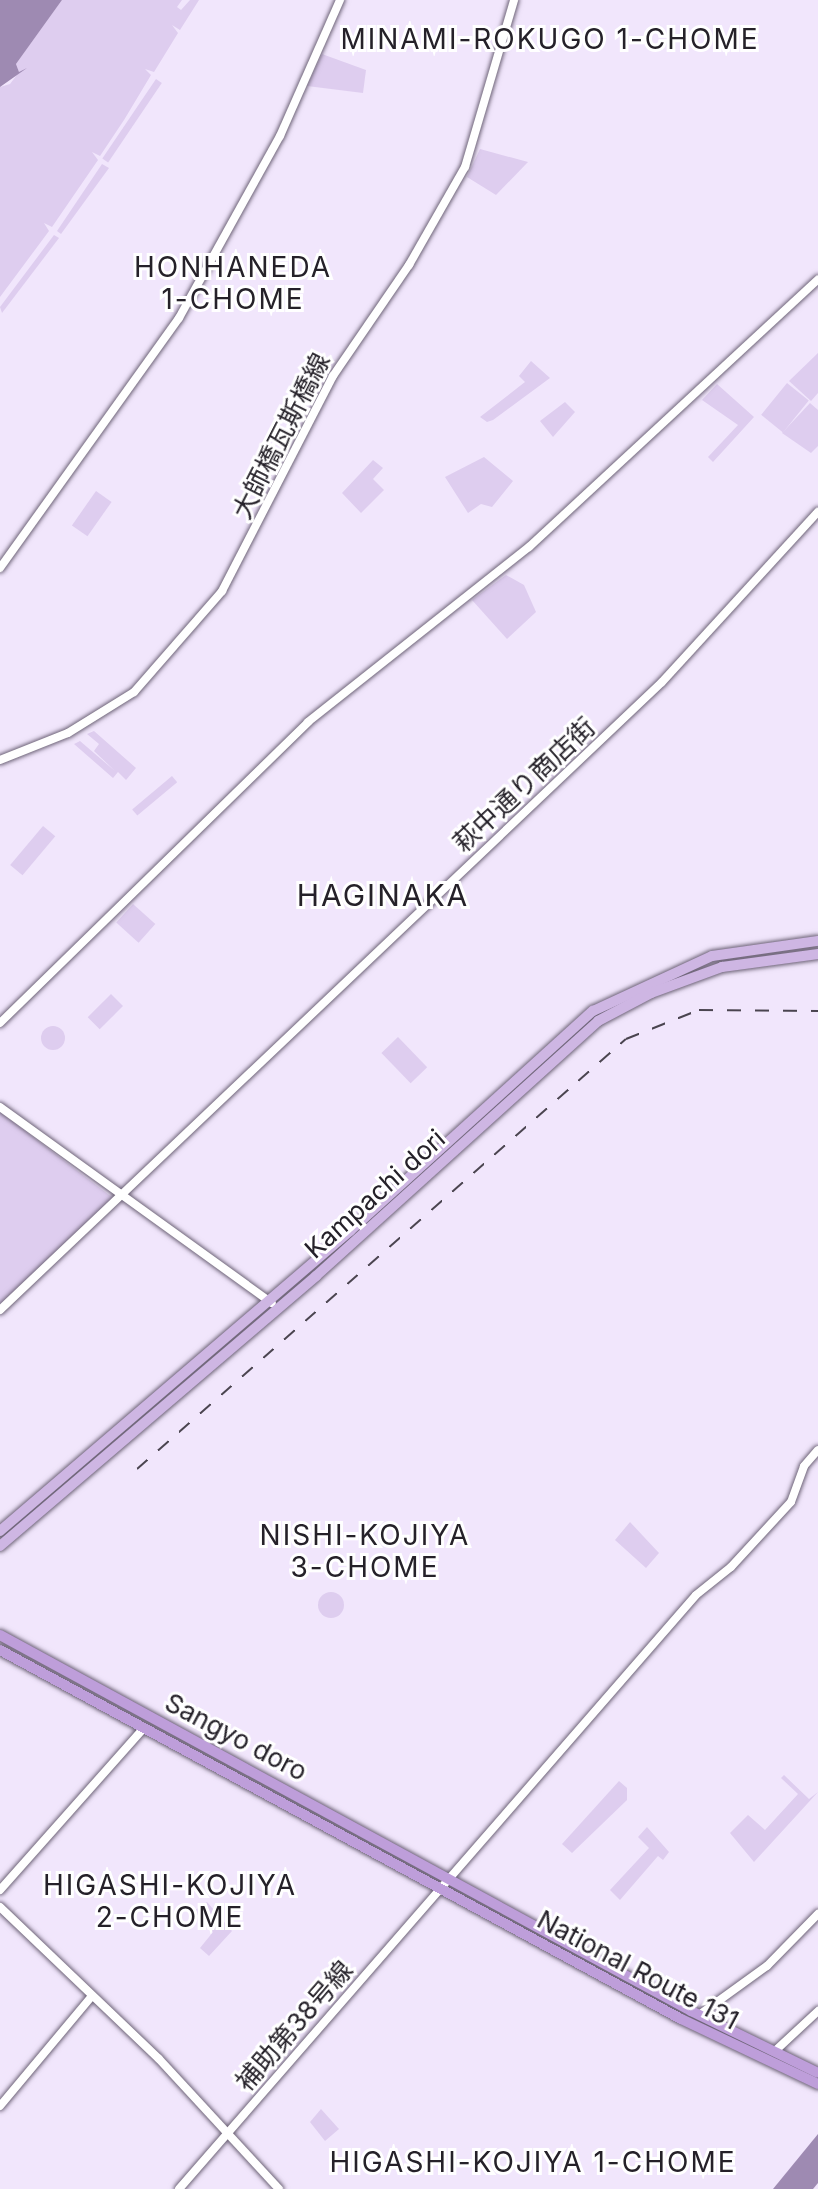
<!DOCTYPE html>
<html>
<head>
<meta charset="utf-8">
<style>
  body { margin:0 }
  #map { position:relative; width:818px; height:2189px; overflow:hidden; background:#f1e6fc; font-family:Inter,"Noto Sans JP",sans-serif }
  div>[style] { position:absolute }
  .green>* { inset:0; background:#decdef; transform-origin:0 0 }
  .round { border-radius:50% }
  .water>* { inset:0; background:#9e8ab2 }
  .roads { filter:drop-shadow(0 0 2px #6e6478) drop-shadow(0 0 2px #6e6478) }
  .tertiary>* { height:8px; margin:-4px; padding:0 4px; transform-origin:4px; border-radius:4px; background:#fff }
  .primary>* { height:10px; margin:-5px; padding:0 5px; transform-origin:5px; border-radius:5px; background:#ceb6e3 }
  .trunk>* { height:10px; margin:-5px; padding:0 5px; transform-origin:5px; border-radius:5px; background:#be9eda }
  .rail>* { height:2px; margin-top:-1px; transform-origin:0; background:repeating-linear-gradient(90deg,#4a444f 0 14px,transparent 0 28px) }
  span { translate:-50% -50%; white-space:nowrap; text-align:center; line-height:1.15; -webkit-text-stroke:6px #fff; paint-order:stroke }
  .street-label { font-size:26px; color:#252129 }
  .neighbourhood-label { font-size:28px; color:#252129; letter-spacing:2px }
  .quarter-label { font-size:30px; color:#252129; letter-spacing:2px }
</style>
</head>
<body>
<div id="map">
  <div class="green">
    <i style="clip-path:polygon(62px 0,182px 0,177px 7px,181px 10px,190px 0,199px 0,180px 30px,172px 25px,178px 33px,154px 72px,145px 69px,151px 75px,124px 120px,100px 156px,92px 152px,98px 160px,52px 227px,44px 223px,49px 231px,0 297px,0 87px,10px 84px,19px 72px,16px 64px)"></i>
    <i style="clip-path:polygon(322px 54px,366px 70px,363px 93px,307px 86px)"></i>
    <i style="left:156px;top:79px;width:7px;height:96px;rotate:34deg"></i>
    <i style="clip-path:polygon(480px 149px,528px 162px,496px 195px,467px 177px)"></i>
    <i style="clip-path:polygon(102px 164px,109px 168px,61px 234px,57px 231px)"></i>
    <i style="clip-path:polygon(54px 235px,59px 238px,2px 313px,0 307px)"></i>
    <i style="clip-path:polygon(818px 353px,818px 393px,811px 401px,789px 381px)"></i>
    <i style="clip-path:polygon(531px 361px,550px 378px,493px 420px,487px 422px,480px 417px,525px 382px,519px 376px)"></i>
    <i style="left:787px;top:383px;width:28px;height:41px;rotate:39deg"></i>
    <i style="clip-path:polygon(717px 384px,754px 417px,713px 462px,708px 457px,738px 425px,702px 400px)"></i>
    <i style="clip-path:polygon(565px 402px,575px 412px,553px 437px,540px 421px)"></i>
    <i style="clip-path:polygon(810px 403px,818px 410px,818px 446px,811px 453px,782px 433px)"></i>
    <i style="clip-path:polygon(484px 457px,513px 481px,492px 507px,481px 504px,468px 513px,445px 477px)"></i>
    <i style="clip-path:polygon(373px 460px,383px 468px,373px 479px,384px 490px,361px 513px,342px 493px)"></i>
    <i style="left:96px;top:491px;width:19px;height:42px;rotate:35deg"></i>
    <i style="clip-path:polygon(506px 575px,524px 585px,536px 612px,507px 639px,472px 600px)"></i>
    <i style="clip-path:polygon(94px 731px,136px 768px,126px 780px,118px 772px,113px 778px,74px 744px,80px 741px,115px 771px,94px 751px,99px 744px,87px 734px)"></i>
    <i style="left:172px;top:776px;width:8px;height:52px;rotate:50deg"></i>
    <i style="left:43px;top:826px;width:16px;height:51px;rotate:40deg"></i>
    <i style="left:133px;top:904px;width:30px;height:25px;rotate:42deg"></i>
    <i style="left:111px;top:994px;width:17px;height:33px;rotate:45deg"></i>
    <i class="round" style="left:41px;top:1026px;width:24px;height:24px"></i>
    <i style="left:398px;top:1037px;width:42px;height:23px;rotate:46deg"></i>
    <i style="clip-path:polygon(0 1112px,113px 1198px,0 1304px)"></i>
    <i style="clip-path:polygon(630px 1522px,659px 1553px,646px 1568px,615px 1540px)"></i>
    <i class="round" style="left:318px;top:1592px;width:26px;height:26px"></i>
    <i style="clip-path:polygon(784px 1775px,809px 1799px,818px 1792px,754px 1862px,730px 1833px,748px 1815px,765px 1830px,798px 1794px,781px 1778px)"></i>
    <i style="clip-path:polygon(619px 1781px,627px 1788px,627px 1800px,572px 1853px,562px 1844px)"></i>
    <i style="clip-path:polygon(647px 1827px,669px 1852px,663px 1860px,658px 1856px,620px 1900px,610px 1890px,649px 1848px,638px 1837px)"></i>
    <i style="clip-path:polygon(207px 1902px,232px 1931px,209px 1956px,200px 1948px,213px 1932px,194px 1911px)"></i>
    <i style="clip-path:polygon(321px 2109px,339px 2129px,325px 2141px,310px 2122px)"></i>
  </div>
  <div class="water">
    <i style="clip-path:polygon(0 0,62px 0,16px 64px,19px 72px,27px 68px,0 87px)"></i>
    <i style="clip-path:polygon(818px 2134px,818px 2183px,813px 2189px,773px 2189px)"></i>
  </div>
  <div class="roads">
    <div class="tertiary">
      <i style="left:0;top:568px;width:307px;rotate:-54.4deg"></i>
      <i style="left:179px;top:318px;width:208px;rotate:-61deg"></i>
      <i style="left:280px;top:136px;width:149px;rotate:-66.2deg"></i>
      <i style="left:0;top:760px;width:73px;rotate:-21.7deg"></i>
      <i style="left:68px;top:733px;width:78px;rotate:-31.8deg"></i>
      <i style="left:134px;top:692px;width:134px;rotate:-48.9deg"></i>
      <i style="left:222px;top:591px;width:242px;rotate:-62.7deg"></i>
      <i style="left:333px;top:376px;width:135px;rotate:-55.6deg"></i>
      <i style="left:409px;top:265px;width:113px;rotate:-60.3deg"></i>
      <i style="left:465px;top:167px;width:174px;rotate:-73.6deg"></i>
      <i style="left:0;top:1023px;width:431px;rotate:-44.3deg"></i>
      <i style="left:308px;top:722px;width:282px;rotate:-38.4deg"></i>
      <i style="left:529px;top:547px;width:394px;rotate:-42.8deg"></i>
      <i style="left:0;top:1107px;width:335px;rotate:35.8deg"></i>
      <i style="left:0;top:1310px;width:912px;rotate:-43.49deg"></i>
      <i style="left:662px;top:682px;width:231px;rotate:-47.5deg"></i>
      <i style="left:0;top:1890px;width:215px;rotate:-48.4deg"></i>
      <i style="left:0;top:1907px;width:220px;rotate:43.7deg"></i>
      <i style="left:159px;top:2059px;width:177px;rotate:47.3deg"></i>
      <i style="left:699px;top:2015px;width:84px;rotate:-35.8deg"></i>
      <i style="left:767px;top:1966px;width:73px;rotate:-45.6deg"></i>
      <i style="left:775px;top:2051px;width:59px;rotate:-42.9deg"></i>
      <i style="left:0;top:2106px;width:143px;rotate:-50.1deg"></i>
      <i style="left:179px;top:2189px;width:787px;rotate:-48.96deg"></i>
      <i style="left:696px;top:1595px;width:45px;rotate:-38.7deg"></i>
      <i style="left:731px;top:1567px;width:88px;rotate:-47.3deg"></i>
      <i style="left:791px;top:1502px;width:38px;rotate:-70deg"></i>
      <i style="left:804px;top:1466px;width:21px;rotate:-49deg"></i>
    </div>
    <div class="primary">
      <i style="left:0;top:1531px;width:461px;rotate:-40.6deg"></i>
      <i style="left:350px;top:1231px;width:328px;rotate:-42.2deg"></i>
      <i style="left:593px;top:1011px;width:131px;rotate:-24.8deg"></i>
      <i style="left:712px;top:956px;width:107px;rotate:-8.1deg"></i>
      <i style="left:0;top:1546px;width:416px;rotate:-40.5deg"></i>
      <i style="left:316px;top:1276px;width:380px;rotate:-42.1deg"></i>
      <i style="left:598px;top:1021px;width:60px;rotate:-27.8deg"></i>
      <i style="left:651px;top:993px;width:76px;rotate:-20.1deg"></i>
      <i style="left:722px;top:967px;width:97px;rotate:-7.7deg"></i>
    </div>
    <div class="trunk">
      <i style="left:0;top:1635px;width:787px;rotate:28.55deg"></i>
      <i style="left:691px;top:2011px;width:141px;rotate:26deg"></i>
      <i style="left:0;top:1650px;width:775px;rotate:28.45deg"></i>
      <i style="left:681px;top:2019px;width:152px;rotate:25.4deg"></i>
    </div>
  </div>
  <div class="rail">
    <i style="left:137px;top:1469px;width:651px;rotate:-41.33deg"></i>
    <i style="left:626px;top:1039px;width:79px;rotate:-21.7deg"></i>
    <i style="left:699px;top:1010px;width:119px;rotate:0.5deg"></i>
  </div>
  <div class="street-label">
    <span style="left:281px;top:436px;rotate:-63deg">大師橋瓦斯橋線</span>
    <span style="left:524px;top:785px;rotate:-43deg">萩中通り商店街</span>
    <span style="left:375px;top:1194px;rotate:-42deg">Kampachi dori</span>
    <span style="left:236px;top:1737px;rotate:28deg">Sangyo doro</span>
    <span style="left:638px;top:1970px;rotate:28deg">National Route 131</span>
    <span style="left:294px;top:2026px;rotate:-49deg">補助第38号線</span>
  </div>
  <div class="neighbourhood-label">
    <span style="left:550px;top:39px">MINAMI-ROKUGO 1-CHOME</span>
    <span style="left:233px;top:283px">HONHANEDA<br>1-CHOME</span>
    <span style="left:365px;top:1551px">NISHI-KOJIYA<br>3-CHOME</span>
    <span style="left:170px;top:1901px">HIGASHI-KOJIYA<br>2-CHOME</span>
    <span style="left:533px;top:2162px">HIGASHI-KOJIYA 1-CHOME</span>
  </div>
  <div class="quarter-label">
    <span style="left:383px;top:895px">HAGINAKA</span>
  </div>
</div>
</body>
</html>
